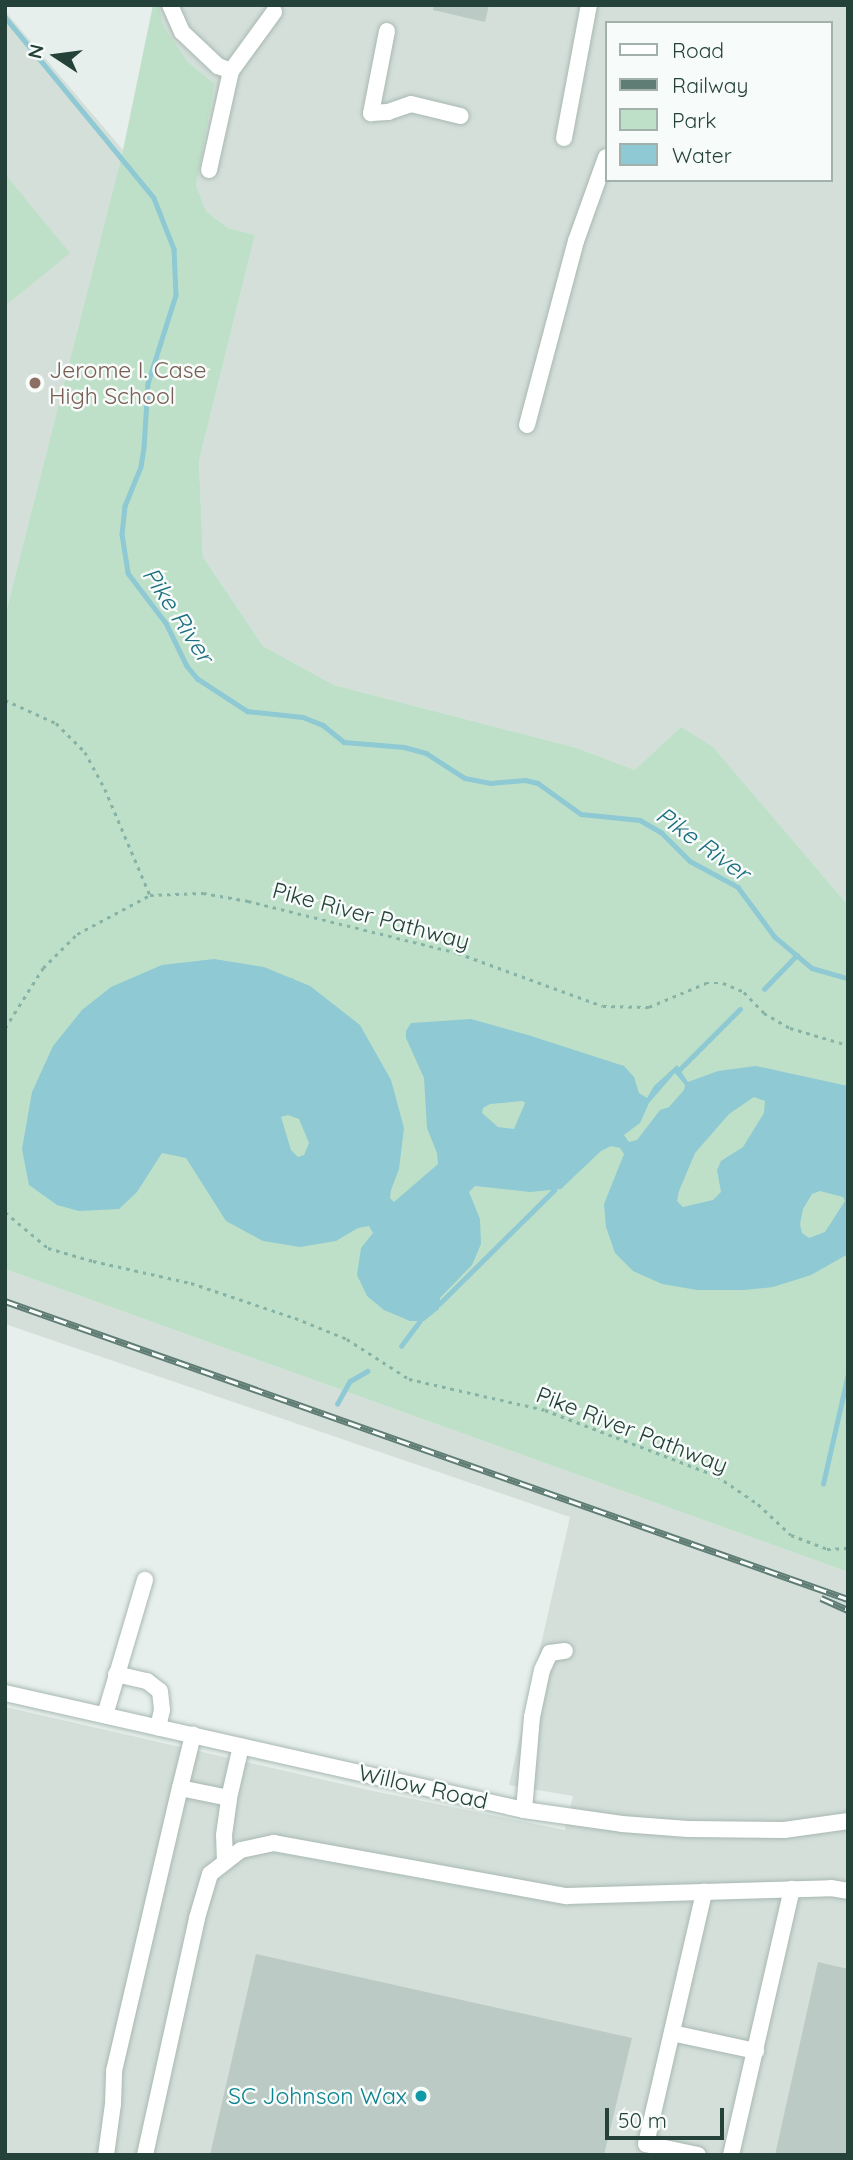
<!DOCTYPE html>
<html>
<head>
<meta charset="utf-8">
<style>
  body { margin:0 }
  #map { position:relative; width:853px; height:2160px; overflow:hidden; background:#e6efeb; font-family:Quicksand,sans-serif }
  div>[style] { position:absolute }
  .built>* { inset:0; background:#d4dfda }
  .green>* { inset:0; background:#bfe0c8 }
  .water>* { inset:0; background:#8ec9d4 }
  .stream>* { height:4.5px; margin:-2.25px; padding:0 2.25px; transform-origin:2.25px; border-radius:2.25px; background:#8ec9d4 }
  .building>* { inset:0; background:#bbcac4 }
  .path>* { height:2.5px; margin-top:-1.25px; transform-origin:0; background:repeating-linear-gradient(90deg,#86b3a5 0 3.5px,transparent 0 8.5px) }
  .roads { filter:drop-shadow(0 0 2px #a8b8b2) drop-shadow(0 0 2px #a8b8b2) }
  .minor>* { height:16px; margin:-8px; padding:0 8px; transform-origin:8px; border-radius:8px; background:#fff }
  .rail>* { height:7px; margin-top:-3.5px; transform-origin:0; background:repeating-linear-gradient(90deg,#f7fbf9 0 13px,#5f7d75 0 26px); box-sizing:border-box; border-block:2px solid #5f7d75 }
  .dots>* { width:19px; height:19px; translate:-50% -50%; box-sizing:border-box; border:4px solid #f7fbf9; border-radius:50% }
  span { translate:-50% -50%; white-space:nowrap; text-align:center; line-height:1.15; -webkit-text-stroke:5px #f7fbf9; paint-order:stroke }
  .education-label { font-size:23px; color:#785e54 }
  .left { translate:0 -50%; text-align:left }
  .street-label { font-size:23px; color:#24423a }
  .culture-label { font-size:23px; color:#0d838f }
  .right { translate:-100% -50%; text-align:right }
  .water-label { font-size:24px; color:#1c6f80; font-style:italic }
  .frame { position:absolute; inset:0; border:7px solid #24423a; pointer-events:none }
  .legend { position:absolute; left:605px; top:21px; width:228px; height:161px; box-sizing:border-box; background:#f7fbf9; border:2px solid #a3b1ad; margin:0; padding:9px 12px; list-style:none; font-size:21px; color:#24423a }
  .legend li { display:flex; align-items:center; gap:14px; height:35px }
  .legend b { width:35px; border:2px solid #a3b1ad }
  .north { position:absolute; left:21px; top:21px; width:70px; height:70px; -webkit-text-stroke:5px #f7fbf9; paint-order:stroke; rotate:283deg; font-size:19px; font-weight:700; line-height:28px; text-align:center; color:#24423a }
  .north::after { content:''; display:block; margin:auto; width:24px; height:32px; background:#24423a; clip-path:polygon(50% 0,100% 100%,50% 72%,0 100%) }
  .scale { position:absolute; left:605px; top:2108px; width:119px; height:32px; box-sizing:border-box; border:4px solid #24423a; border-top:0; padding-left:9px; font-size:21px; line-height:24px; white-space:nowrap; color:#24423a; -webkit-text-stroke:5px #f7fbf9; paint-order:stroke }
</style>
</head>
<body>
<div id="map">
  <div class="built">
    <i style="clip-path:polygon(evenodd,159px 5px,848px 5px,848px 905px,713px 747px,635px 770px,577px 748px,334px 685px,263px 646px,203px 557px,199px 461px,255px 235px,228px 228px,206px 211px,196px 185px,215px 84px,188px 62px,163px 25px,159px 5px,606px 23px,830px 23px,830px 180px,606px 180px,606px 23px)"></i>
    <i style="clip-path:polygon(5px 11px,123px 150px,5px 616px)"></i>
    <i style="clip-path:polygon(5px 1269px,848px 1572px,848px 2155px,5px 2155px,5px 1707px,373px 1791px,565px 1830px,573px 1796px,509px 1785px,570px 1517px,5px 1324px)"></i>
  </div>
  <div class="green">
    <i style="clip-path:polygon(153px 5px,159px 5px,163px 25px,188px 62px,215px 84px,196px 185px,206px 211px,228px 228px,255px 235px,199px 461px,203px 557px,263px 646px,334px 685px,577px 748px,635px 770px,681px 727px,713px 747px,848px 905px,848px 1572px,5px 1269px,5px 616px,123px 150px)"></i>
    <i style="clip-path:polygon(5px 174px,70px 253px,5px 306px)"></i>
  </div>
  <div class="water">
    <i style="clip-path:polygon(evenodd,214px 959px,264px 967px,310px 986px,360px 1025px,391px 1080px,404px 1128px,399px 1169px,391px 1190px,390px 1198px,394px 1202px,438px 1164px,437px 1153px,427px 1128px,424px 1078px,406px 1038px,406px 1031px,411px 1023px,471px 1019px,528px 1035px,624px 1066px,634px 1077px,639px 1093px,647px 1098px,654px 1086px,677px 1065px,688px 1082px,718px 1071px,756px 1066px,848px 1086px,848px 1254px,811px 1275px,773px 1287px,744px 1290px,697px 1290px,662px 1284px,633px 1271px,615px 1253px,606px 1227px,604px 1204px,624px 1154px,620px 1148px,611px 1146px,601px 1151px,561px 1189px,530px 1192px,475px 1186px,469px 1192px,480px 1219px,481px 1244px,472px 1265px,440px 1298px,439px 1309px,424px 1321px,410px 1321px,384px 1310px,367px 1296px,357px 1275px,361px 1248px,373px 1233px,369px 1226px,358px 1228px,336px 1241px,300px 1247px,263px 1241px,226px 1221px,186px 1158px,162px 1153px,137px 1192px,119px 1209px,79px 1211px,57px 1205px,29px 1185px,22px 1149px,32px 1092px,53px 1046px,82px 1010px,111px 987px,162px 965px,214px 959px,675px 1073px,685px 1085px,684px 1090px,669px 1107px,660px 1110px,637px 1140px,629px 1142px,624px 1135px,640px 1123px,649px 1103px,675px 1073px,214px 959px,754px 1097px,765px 1101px,764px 1113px,743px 1147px,721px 1161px,717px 1170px,721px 1192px,713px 1200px,683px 1207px,677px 1201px,679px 1191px,695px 1153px,729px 1114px,754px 1097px,214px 959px,523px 1101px,525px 1103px,514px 1129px,498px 1127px,482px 1113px,483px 1108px,490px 1104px,523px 1101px,214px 959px,288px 1115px,299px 1119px,309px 1143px,304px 1155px,298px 1157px,291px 1150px,281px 1117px,288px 1115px,214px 959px,820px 1191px,843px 1197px,845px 1201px,825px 1232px,809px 1238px,802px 1233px,800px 1224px,803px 1209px,812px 1194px,820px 1191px)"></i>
  </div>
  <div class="stream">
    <i style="left:5px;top:17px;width:234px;rotate:50.5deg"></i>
    <i style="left:154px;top:198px;width:55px;rotate:68.6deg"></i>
    <i style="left:174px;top:249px;width:46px;rotate:87.5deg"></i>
    <i style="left:176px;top:295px;width:93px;rotate:107.5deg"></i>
    <i style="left:148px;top:384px;width:64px;rotate:93.6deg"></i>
    <i style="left:144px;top:448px;width:19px;rotate:99deg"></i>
    <i style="left:141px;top:467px;width:42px;rotate:112.3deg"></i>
    <i style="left:125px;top:506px;width:28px;rotate:96deg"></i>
    <i style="left:122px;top:534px;width:39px;rotate:81deg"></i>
    <i style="left:128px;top:573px;width:63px;rotate:52.8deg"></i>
    <i style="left:166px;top:623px;width:48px;rotate:64deg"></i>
    <i style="left:187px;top:666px;width:17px;rotate:50deg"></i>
    <i style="left:198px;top:679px;width:59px;rotate:33.1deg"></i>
    <i style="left:247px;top:711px;width:56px;rotate:6.1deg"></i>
    <i style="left:303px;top:717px;width:22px;rotate:22deg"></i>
    <i style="left:323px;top:725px;width:27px;rotate:39deg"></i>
    <i style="left:344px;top:742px;width:60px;rotate:4.8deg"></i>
    <i style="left:404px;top:747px;width:23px;rotate:15deg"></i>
    <i style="left:426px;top:753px;width:46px;rotate:32.7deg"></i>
    <i style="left:465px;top:778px;width:25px;rotate:11deg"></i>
    <i style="left:490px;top:783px;width:35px;rotate:-5deg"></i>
    <i style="left:525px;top:780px;width:13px;rotate:13deg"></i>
    <i style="left:538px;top:783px;width:53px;rotate:35.8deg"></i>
    <i style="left:581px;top:814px;width:59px;rotate:5.8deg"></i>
    <i style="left:640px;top:820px;width:24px;rotate:30deg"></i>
    <i style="left:661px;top:832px;width:41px;rotate:45deg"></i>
    <i style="left:690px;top:861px;width:55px;rotate:28.4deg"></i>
    <i style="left:738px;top:887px;width:62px;rotate:53.5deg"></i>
    <i style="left:775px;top:937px;width:48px;rotate:40deg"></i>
    <i style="left:812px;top:968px;width:37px;rotate:16deg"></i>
    <i style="left:764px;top:989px;width:47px;rotate:-45.9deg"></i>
    <i style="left:679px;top:1070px;width:86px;rotate:-45deg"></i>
    <i style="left:439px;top:1304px;width:162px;rotate:-44.7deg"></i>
    <i style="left:401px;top:1346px;width:31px;rotate:-53deg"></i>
    <i style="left:337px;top:1404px;width:26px;rotate:-61deg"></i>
    <i style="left:350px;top:1381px;width:20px;rotate:-30deg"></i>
    <i style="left:823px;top:1484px;width:113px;rotate:-77.2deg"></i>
  </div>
  <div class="building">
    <i style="clip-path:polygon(434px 5px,489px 5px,485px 22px,433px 10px)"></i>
    <i style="clip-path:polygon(256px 1954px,632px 2038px,604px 2155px,210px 2155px)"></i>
    <i style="clip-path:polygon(818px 1962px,848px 1969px,848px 2155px,775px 2155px)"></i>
  </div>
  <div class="path">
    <i style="left:5px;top:700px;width:56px;rotate:24.3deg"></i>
    <i style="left:56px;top:723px;width:41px;rotate:45deg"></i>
    <i style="left:85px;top:752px;width:42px;rotate:61.6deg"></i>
    <i style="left:105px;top:789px;width:115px;rotate:67deg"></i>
    <i style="left:5px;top:1028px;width:71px;rotate:-57.7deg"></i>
    <i style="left:43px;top:968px;width:48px;rotate:-45deg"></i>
    <i style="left:77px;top:934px;width:83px;rotate:-28.1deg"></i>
    <i style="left:150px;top:895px;width:53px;rotate:-2.2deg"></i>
    <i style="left:203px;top:893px;width:46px;rotate:10.1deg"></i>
    <i style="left:248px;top:901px;width:216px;rotate:13.9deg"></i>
    <i style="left:458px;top:953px;width:154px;rotate:20.1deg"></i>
    <i style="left:603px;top:1006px;width:46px;rotate:1.2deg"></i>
    <i style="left:649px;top:1007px;width:62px;rotate:-22.8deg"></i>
    <i style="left:706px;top:983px;width:17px"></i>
    <i style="left:723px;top:983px;width:23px;rotate:23deg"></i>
    <i style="left:744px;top:992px;width:29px;rotate:46deg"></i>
    <i style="left:764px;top:1013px;width:30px;rotate:30deg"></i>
    <i style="left:790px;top:1028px;width:60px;rotate:16.3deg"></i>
    <i style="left:5px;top:1212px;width:56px;rotate:39.9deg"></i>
    <i style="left:48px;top:1248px;width:47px;rotate:16.1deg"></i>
    <i style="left:93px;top:1261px;width:100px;rotate:12.7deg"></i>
    <i style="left:191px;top:1283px;width:110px;rotate:18.6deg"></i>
    <i style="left:295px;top:1318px;width:56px;rotate:22deg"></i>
    <i style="left:347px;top:1339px;width:74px;rotate:32.8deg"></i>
    <i style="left:409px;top:1379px;width:139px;rotate:12.8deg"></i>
    <i style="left:545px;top:1410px;width:184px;rotate:21deg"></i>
    <i style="left:717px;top:1476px;width:50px;rotate:34.3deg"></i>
    <i style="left:758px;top:1504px;width:45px;rotate:43.2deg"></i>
    <i style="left:791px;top:1535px;width:39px;rotate:21deg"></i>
    <i style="left:827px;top:1549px;width:21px;rotate:-3deg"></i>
  </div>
  <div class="roads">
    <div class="minor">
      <i style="left:170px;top:5px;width:30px;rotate:66deg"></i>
      <i style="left:182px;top:32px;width:50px;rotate:43.4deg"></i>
      <i style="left:218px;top:66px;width:14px;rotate:21deg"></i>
      <i style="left:387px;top:31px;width:84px;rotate:101deg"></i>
      <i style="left:371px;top:113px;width:17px;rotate:-3deg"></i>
      <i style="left:388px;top:112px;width:24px;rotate:-19deg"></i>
      <i style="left:411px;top:104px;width:51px;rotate:13.5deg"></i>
      <i style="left:564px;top:138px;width:135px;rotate:-79.4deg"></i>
      <i style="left:209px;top:170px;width:101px;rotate:-77.5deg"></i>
      <i style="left:231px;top:71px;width:73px;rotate:-53.9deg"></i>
      <i style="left:527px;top:425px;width:190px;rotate:-75.1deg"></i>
      <i style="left:576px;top:241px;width:89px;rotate:-70.3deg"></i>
      <i style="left:116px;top:1674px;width:32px;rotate:13deg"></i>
      <i style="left:147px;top:1681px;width:16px;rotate:38deg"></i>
      <i style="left:160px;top:1691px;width:19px;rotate:84deg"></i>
      <i style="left:162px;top:1710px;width:18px;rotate:103deg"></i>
      <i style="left:5px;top:1693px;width:532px;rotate:12.7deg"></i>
      <i style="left:524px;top:1810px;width:99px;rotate:8.1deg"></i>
      <i style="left:622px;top:1824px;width:66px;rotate:4.3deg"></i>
      <i style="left:688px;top:1829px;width:96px;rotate:0.6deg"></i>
      <i style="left:784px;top:1830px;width:65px;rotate:-8deg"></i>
      <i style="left:105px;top:1715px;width:141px;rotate:-73.5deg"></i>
      <i style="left:180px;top:1788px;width:55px;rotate:-76.2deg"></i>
      <i style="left:524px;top:1810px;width:93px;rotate:-85.1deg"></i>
      <i style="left:532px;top:1717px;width:48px;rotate:-78deg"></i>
      <i style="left:542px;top:1670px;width:19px;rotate:-65deg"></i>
      <i style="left:550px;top:1653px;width:15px;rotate:-8deg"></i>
      <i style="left:225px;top:1862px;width:27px;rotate:-92deg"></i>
      <i style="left:224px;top:1835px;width:37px;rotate:-82deg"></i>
      <i style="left:229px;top:1798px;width:53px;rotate:-77deg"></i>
      <i style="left:672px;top:2033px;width:86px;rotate:12.1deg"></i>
      <i style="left:106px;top:2155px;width:51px;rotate:-82.2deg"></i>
      <i style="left:113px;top:2104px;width:33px;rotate:-88deg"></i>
      <i style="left:114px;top:2071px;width:291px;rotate:-76.9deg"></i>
      <i style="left:180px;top:1788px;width:50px;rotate:11.5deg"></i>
      <i style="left:145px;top:2155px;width:243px;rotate:-77.6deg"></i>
      <i style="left:197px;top:1918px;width:46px;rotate:-73.5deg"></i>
      <i style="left:210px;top:1874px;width:39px;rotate:-38deg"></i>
      <i style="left:241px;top:1850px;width:34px;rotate:-12deg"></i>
      <i style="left:274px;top:1843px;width:297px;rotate:10.3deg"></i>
      <i style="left:566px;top:1896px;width:265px;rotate:-1.7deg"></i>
      <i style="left:831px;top:1888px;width:17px;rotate:10deg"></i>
      <i style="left:698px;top:2155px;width:53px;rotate:-168.1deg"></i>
      <i style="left:646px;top:2144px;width:259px;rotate:-77deg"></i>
      <i style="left:731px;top:2155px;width:273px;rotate:-77.1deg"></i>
    </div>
  </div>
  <div class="rail">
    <i style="left:5px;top:1301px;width:894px;rotate:19.47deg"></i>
    <i style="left:821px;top:1598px;width:30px;rotate:24deg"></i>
  </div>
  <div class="dots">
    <i style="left:35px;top:383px;background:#8d6e63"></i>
    <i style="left:421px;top:2096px;background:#0f9aa8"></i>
  </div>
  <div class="education-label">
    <span class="left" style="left:49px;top:383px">Jerome I. Case<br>High School</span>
  </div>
  <div class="street-label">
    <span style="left:371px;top:916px;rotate:15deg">Pike River Pathway</span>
    <span style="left:632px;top:1430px;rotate:21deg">Pike River Pathway</span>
    <span style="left:423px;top:1787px;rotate:13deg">Willow Road</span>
  </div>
  <div class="culture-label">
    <span class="right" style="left:407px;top:2096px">SC Johnson Wax</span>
  </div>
  <div class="water-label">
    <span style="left:178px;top:615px;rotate:57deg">Pike River</span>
    <span style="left:703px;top:844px;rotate:36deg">Pike River</span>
  </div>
  <div class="frame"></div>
  <ul class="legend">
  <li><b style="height:9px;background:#fff"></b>Road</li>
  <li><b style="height:9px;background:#5f7d75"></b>Railway</li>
  <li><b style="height:19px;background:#bfe0c8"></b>Park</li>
  <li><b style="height:19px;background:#8ec9d4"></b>Water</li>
  </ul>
  <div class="north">N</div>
  <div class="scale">50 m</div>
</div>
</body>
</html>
